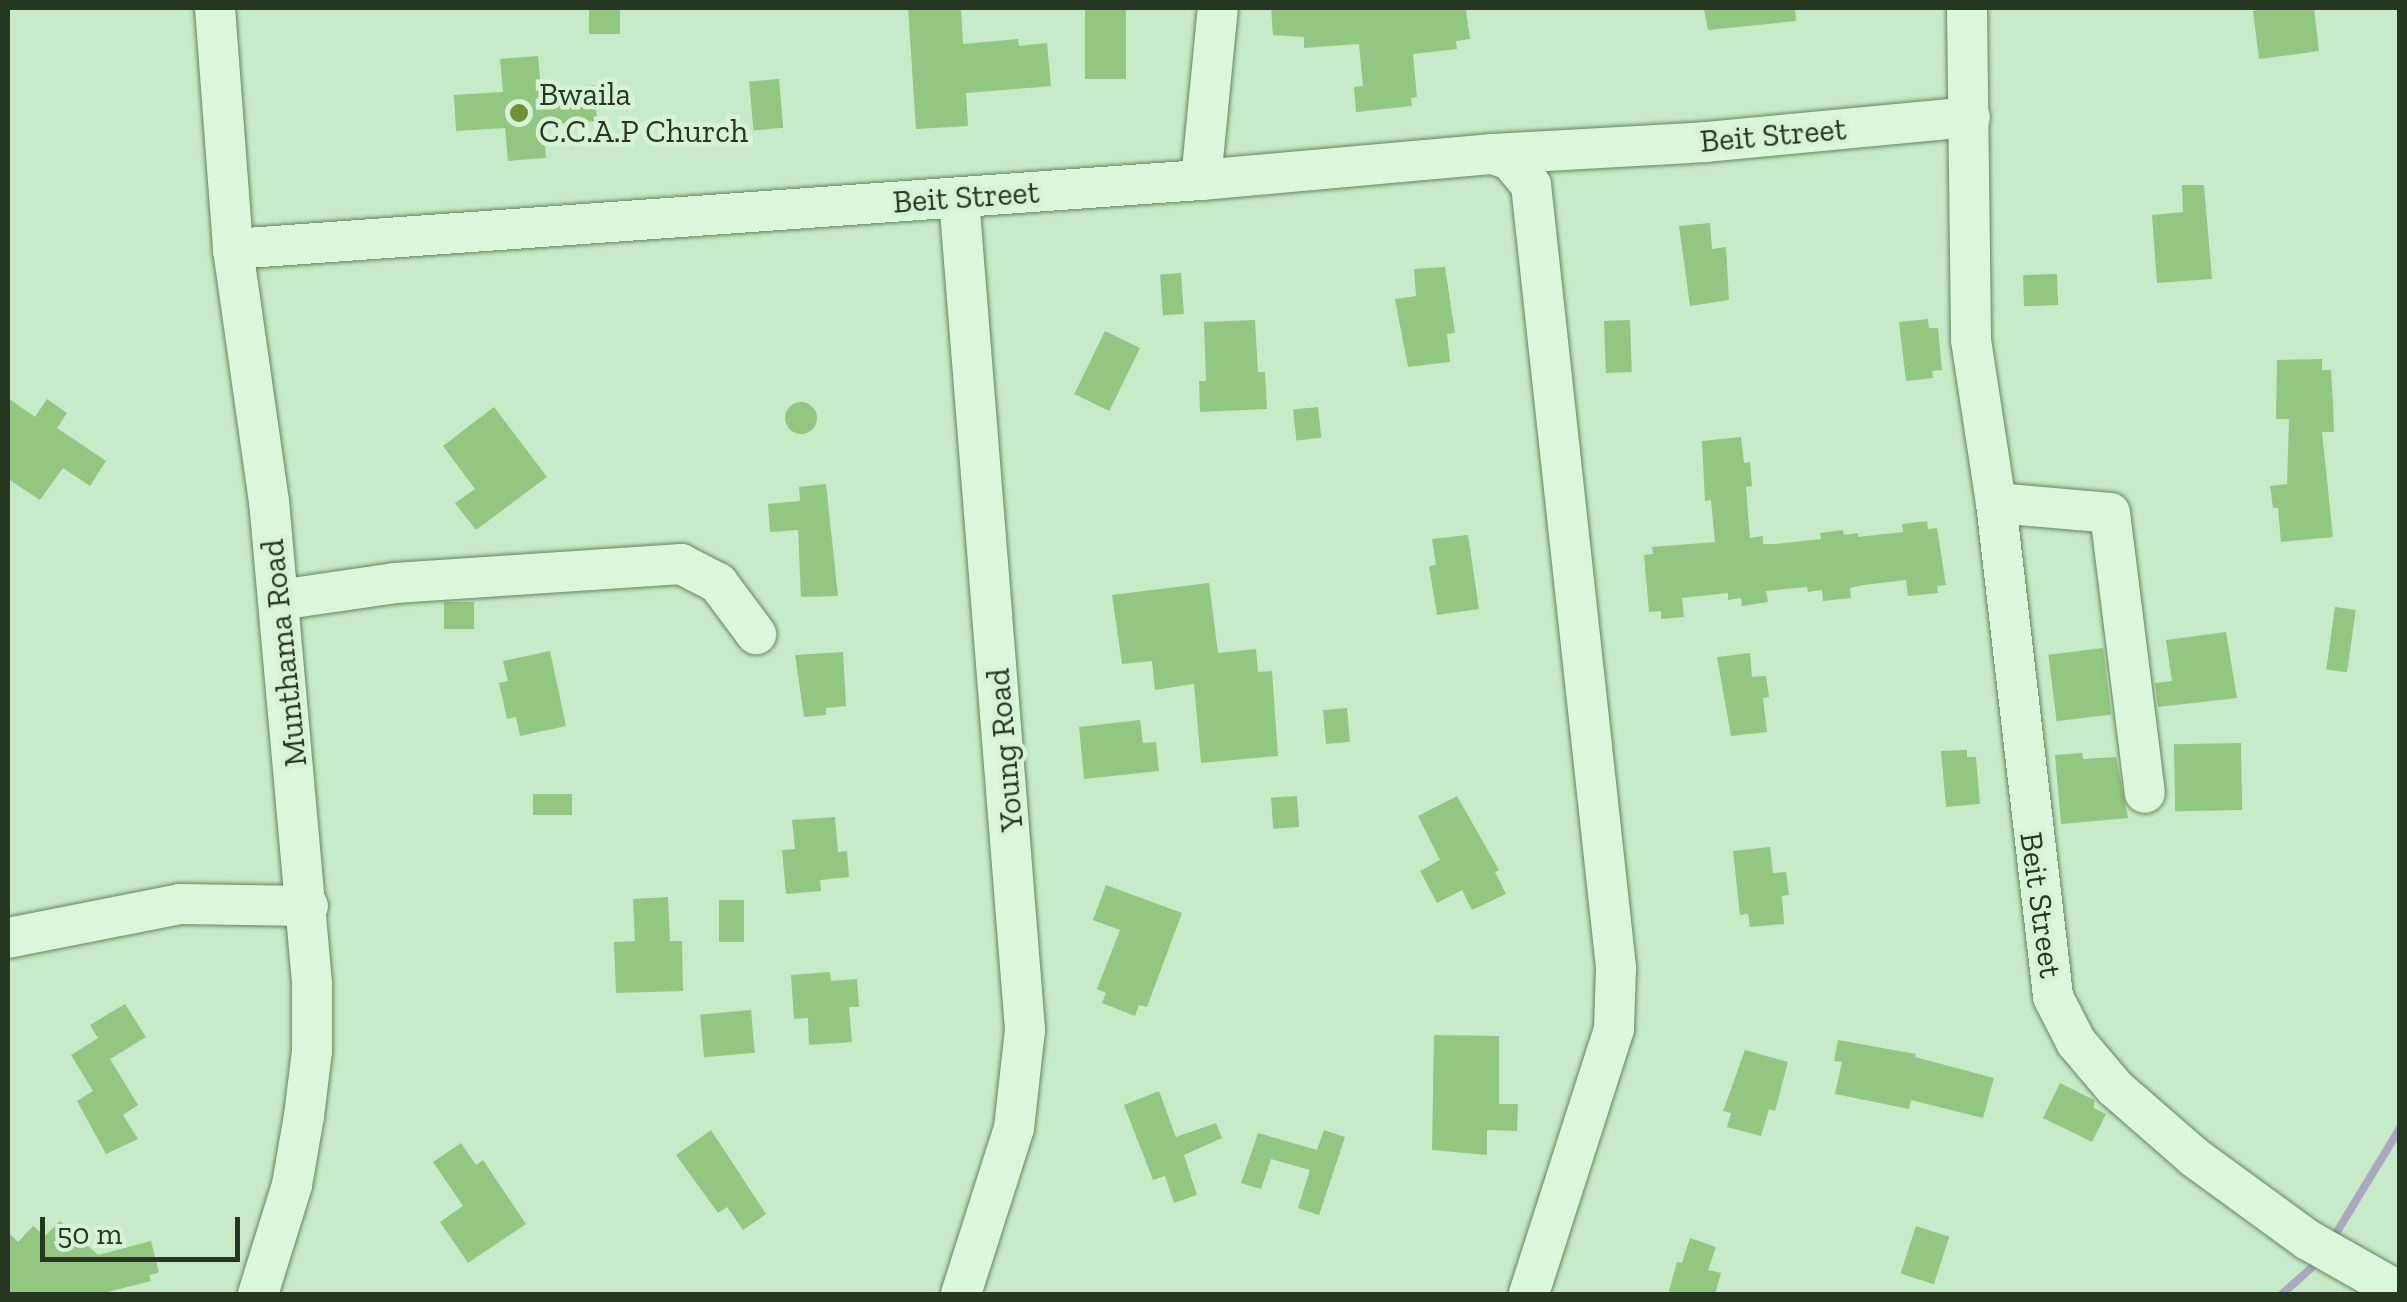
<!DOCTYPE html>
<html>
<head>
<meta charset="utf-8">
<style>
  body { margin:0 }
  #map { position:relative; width:2407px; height:1302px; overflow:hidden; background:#c7ebc8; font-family:"Zilla Slab",serif }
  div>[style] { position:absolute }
  .stream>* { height:8px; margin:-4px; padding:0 4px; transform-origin:4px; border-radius:4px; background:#a9a8bf }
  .building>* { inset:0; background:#93c680; transform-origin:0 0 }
  .round { border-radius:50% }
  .roads { filter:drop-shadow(0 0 2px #64865e) drop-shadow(0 0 2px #64865e) }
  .minor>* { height:40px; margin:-20px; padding:0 20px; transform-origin:20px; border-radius:20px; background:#daf6db }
  .dots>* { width:28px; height:28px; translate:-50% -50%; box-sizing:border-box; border:5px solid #d6f3d7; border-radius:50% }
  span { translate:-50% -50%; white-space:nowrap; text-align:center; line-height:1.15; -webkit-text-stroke:9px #d6f3d7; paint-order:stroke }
  .poi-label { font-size:32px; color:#253720 }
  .left { translate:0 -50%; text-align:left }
  .street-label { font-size:32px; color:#253720 }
  .frame { position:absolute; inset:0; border:10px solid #253720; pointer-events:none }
  .scale { position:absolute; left:40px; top:1217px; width:200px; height:45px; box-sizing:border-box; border:5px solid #253720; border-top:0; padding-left:12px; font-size:30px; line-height:35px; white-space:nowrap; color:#253720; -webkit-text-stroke:8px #d6f3d7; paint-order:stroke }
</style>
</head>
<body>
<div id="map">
  <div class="stream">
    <i style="left:2332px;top:1240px;width:131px;rotate:-58.7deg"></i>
    <i style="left:2282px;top:1294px;width:50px;rotate:-41.7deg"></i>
  </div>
  <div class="building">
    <i style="left:589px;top:8px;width:31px;height:26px"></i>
    <i style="clip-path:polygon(908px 8px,961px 8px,963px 44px,1018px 39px,1019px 46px,1047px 43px,1051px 86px,966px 93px,968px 126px,916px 129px)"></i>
    <i style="left:1085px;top:8px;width:41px;height:71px"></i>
    <i style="clip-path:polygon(1271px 8px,1466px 10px,1470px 39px,1456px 41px,1457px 49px,1413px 54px,1417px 97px,1411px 98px,1412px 106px,1356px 112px,1354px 87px,1363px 86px,1359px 44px,1304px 48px,1304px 37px,1273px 35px)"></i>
    <i style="clip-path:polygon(1704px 8px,1795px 8px,1796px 21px,1708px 30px)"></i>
    <i style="clip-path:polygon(2267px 8px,2314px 8px,2319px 51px,2259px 59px,2253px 11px)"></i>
    <i style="clip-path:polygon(538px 56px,541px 89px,595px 85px,597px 121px,543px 125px,546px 158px,519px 160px,508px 161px,505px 128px,456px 131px,454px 95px,503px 92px,500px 59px)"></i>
    <i style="left:779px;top:79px;width:49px;height:30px;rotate:85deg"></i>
    <i style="clip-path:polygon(2182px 185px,2204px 185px,2212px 279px,2157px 283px,2152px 215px,2183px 212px)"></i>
    <i style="clip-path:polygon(1710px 223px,1712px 249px,1726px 247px,1729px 300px,1690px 306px,1679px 226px)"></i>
    <i style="clip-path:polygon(1445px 267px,1455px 333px,1447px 334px,1450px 362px,1408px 367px,1395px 299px,1416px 296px,1414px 269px)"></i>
    <i style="left:1181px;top:273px;width:41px;height:21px;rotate:86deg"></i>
    <i style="left:2057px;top:274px;width:31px;height:34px;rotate:88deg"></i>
    <i style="clip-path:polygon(1928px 319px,1929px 328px,1938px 328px,1942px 370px,1932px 371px,1933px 378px,1906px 381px,1899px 322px)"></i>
    <i style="clip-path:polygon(1255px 320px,1258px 372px,1265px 372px,1267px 409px,1200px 412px,1199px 381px,1206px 381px,1204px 322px)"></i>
    <i style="left:1630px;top:320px;width:52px;height:26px;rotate:88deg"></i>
    <i style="left:1105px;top:331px;width:39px;height:70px;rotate:26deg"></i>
    <i style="clip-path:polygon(2322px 359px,2322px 370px,2331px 370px,2333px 403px,2334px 432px,2322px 432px,2333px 537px,2281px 542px,2278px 508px,2273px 508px,2270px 486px,2287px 484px,2289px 419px,2276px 419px,2277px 360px)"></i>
    <i style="clip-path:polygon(8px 398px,35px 417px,47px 399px,67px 413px,57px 428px,106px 461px,90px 486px,63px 468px,40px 500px,8px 479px)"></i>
    <i class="round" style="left:785px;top:402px;width:32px;height:32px"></i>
    <i style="clip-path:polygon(494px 407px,547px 477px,476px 530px,455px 503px,475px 489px,443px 446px)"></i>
    <i style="left:1318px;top:407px;width:31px;height:25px;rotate:84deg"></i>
    <i style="clip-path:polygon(1741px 437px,1744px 463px,1750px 462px,1752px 486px,1746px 487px,1750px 538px,1763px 536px,1763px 544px,1775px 544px,1821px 539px,1820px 533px,1843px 530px,1844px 535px,1858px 533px,1858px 537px,1903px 532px,1902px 524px,1927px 521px,1928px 529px,1937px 528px,1946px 585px,1937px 586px,1938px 593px,1908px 596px,1906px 580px,1863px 585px,1850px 588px,1851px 598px,1823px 601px,1822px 590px,1808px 592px,1807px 587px,1766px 591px,1768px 602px,1742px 606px,1741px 598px,1728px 600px,1728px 593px,1682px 598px,1684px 617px,1661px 619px,1661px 611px,1649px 612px,1644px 555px,1653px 554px,1652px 547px,1715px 542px,1711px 500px,1705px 501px,1702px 441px)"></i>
    <i style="clip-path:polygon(826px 484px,838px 596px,801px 597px,798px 530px,770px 532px,768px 504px,800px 501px,799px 487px)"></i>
    <i style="clip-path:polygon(1468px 535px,1479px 609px,1437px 615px,1429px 566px,1436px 565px,1432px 539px)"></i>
    <i style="clip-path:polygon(1209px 583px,1218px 653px,1256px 649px,1258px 672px,1272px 671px,1278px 756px,1201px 763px,1194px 684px,1155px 690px,1152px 661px,1122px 664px,1112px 595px)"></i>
    <i style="left:474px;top:602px;width:27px;height:30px;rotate:90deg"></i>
    <i style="left:2335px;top:607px;width:21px;height:63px;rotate:8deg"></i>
    <i style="clip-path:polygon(2226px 632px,2237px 698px,2158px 707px,2155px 683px,2172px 681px,2166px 640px)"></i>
    <i style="left:2103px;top:648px;width:67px;height:55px;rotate:83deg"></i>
    <i style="clip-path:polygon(550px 651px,566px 726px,520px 736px,516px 717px,507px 719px,499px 683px,508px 681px,503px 661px)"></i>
    <i style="clip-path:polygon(843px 652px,846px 706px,826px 708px,826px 715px,804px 717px,795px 655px)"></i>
    <i style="clip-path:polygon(1750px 653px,1752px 677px,1766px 676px,1769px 697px,1763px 698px,1767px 732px,1731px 736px,1717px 657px)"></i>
    <i style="left:1347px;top:708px;width:34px;height:24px;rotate:85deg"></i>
    <i style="clip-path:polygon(1140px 720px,1143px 743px,1156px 742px,1159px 771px,1084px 779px,1079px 727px)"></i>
    <i style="left:2241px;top:743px;width:67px;height:67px;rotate:89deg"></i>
    <i style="clip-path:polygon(1967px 750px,1967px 757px,1976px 757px,1980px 804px,1946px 807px,1941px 751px)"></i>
    <i style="clip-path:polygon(2082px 753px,2083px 759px,2116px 757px,2128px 818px,2061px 824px,2055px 755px)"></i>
    <i style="left:572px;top:794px;width:21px;height:39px;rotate:90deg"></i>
    <i style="left:1297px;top:796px;width:31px;height:26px;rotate:86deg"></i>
    <i style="clip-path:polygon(1457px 796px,1499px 870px,1495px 872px,1506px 894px,1472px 910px,1462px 890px,1437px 903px,1420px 871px,1440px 860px,1418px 816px)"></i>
    <i style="clip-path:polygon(835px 817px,838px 852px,847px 851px,849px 877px,820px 880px,821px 891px,786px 894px,782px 850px,795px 849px,792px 820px)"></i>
    <i style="clip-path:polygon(1770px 847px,1773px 873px,1786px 872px,1789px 895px,1782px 896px,1784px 924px,1750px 927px,1748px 914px,1740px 915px,1733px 851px)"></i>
    <i style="clip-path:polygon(1106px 885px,1182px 913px,1147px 1007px,1139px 1005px,1135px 1016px,1102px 1003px,1106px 993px,1097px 989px,1120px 930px,1093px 920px)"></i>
    <i style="clip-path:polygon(668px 897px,670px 941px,682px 941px,683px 991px,616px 993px,614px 942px,635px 941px,633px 899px)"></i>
    <i style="left:719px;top:900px;width:25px;height:42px"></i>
    <i style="clip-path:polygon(830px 972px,831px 981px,857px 979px,859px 1007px,849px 1007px,852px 1042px,809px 1045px,808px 1018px,794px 1019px,791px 975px)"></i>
    <i style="clip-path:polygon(125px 1004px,146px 1037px,110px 1059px,138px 1105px,123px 1115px,138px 1139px,106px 1154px,77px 1101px,93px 1091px,71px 1055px,98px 1038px,90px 1025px)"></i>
    <i style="left:751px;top:1010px;width:43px;height:51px;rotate:85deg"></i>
    <i style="clip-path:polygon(1434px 1035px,1499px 1036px,1499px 1104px,1518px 1104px,1517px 1131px,1487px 1130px,1487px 1155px,1432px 1150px)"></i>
    <i style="clip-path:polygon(1838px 1040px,1916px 1054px,1915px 1057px,1994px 1078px,1983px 1118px,1911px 1100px,1909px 1109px,1835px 1094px,1842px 1062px,1834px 1061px)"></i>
    <i style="clip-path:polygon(1745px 1050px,1788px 1062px,1775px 1111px,1769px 1109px,1761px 1136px,1727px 1127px,1731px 1113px,1723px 1111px)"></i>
    <i style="clip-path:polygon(2060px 1083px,2094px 1100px,2094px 1108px,2106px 1114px,2092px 1142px,2043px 1118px)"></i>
    <i style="clip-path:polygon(1159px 1091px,1176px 1137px,1216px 1123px,1222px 1138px,1184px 1155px,1197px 1195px,1174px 1203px,1165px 1176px,1153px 1180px,1124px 1105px)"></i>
    <i style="clip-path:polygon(711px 1130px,766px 1214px,743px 1230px,727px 1207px,718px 1213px,676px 1155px)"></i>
    <i style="clip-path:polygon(1324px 1130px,1345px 1137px,1319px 1215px,1298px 1208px,1310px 1170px,1271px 1159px,1261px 1189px,1241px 1183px,1258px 1133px,1317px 1150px)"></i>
    <i style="clip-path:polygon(461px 1143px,476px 1165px,483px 1160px,526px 1224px,468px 1263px,440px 1222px,463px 1206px,433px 1162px)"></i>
    <i style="clip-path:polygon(60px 1221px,98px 1255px,151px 1241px,159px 1273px,149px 1275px,151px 1281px,100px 1294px,8px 1294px,8px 1232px,18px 1242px,33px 1226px,45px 1236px)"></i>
    <i style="left:1916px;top:1226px;width:35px;height:50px;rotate:18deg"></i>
    <i style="clip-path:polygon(1690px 1238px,1716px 1247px,1708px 1270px,1721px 1273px,1715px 1294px,1668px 1294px,1677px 1262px,1682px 1263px)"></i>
  </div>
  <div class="roads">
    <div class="minor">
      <i style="left:215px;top:8px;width:242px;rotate:85.7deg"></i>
      <i style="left:233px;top:249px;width:255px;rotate:81.9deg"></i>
      <i style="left:269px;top:501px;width:485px;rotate:84.9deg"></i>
      <i style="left:312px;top:984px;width:67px;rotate:90deg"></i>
      <i style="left:312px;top:1051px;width:65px;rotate:97deg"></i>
      <i style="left:304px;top:1116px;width:70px;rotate:99.9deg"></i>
      <i style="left:292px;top:1185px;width:114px;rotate:107.3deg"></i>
      <i style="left:1967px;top:8px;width:332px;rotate:89.3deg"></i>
      <i style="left:1971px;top:340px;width:165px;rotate:81.3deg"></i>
      <i style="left:1996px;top:503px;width:497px;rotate:83.4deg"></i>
      <i style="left:2053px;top:997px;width:51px;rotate:62.9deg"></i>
      <i style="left:2076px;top:1042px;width:60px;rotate:49.7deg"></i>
      <i style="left:2115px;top:1088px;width:105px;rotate:41.1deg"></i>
      <i style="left:2194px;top:1157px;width:141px;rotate:36.1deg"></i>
      <i style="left:2308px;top:1240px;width:106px;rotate:29.5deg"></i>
      <i style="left:1493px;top:154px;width:18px;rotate:19deg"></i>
      <i style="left:1510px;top:160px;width:33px;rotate:50deg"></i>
      <i style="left:1531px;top:185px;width:788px;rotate:83.8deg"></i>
      <i style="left:1616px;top:968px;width:61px;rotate:91.9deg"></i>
      <i style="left:1614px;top:1029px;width:278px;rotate:107.8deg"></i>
      <i style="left:1201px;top:180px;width:173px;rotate:-84.4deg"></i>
      <i style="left:959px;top:198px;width:835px;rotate:85.46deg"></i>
      <i style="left:1025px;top:1030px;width:99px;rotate:96.4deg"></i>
      <i style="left:1014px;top:1128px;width:174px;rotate:107.7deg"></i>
      <i style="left:233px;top:249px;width:970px;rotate:-4.08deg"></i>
      <i style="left:1201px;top:180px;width:293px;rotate:-5.1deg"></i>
      <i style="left:1493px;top:154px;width:213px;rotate:-3.2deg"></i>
      <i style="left:1706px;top:142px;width:265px;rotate:-5.4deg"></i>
      <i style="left:1996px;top:503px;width:114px;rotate:5deg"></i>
      <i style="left:2110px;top:513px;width:282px;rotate:82.9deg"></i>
      <i style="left:279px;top:600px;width:117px;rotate:-8.3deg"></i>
      <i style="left:395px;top:583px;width:287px;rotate:-3.8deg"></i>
      <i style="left:681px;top:564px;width:42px;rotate:27.2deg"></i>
      <i style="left:718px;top:583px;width:64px;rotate:53.3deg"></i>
      <i style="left:8px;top:938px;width:175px;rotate:-11.2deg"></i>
      <i style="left:180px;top:904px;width:128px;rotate:0.9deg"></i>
    </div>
  </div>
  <div class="dots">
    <i style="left:519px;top:113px;background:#739032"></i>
  </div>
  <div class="poi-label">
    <span class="left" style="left:539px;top:113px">Bwaila<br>C.C.A.P Church</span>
  </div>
  <div class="street-label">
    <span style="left:1773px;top:135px;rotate:-5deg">Beit Street</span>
    <span style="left:966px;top:197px;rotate:-4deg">Beit Street</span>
    <span style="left:284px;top:653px;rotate:-96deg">Munthama Road</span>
    <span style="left:1005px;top:750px;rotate:-95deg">Young Road</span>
    <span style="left:2041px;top:905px;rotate:82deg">Beit Street</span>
  </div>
  <div class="frame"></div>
  <div class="scale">50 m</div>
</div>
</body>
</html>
